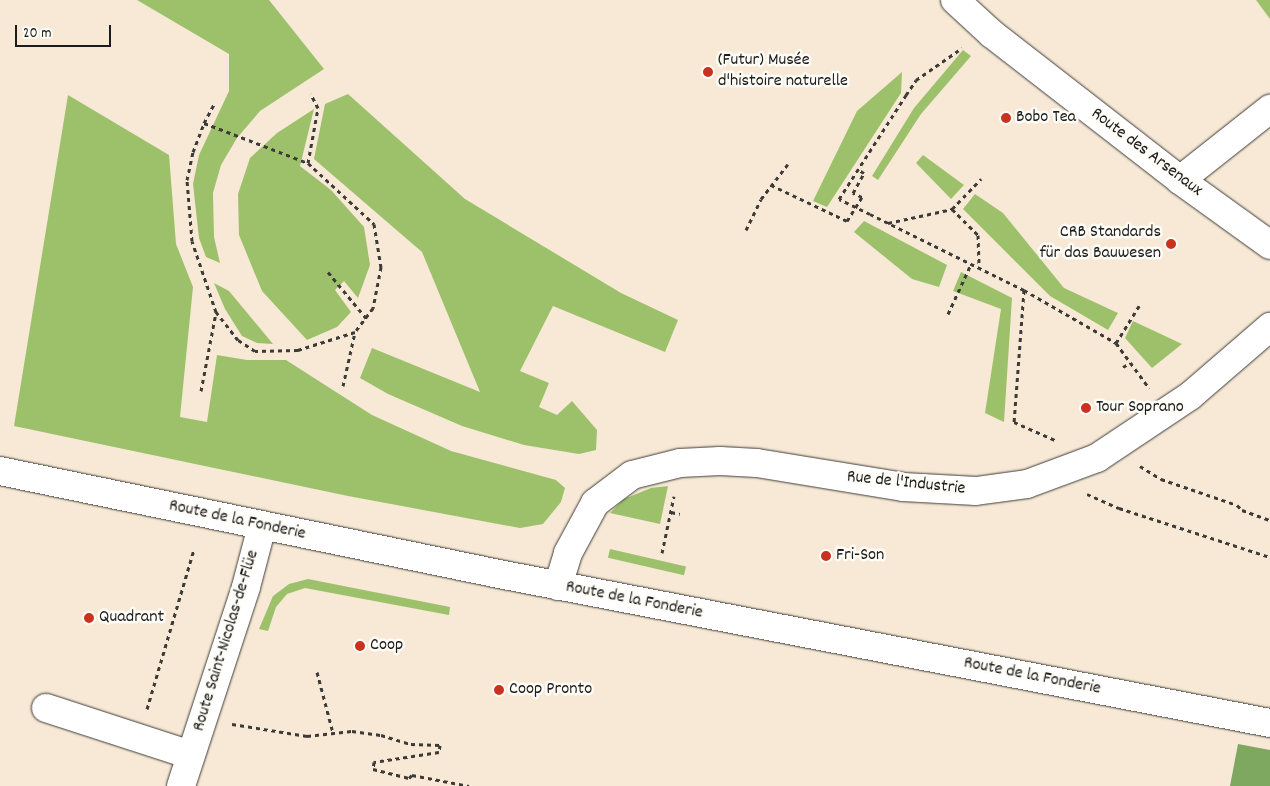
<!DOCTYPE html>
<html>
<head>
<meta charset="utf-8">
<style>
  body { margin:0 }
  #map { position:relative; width:1270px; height:786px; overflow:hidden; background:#f7e9d5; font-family:Dekko,sans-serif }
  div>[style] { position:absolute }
  .green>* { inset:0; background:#9dc16b; transform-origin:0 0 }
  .forest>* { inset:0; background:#7ea75f }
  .path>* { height:3px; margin-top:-1.5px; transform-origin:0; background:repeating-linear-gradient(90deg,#3d3b38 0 4px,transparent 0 8px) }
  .roads { filter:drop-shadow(0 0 1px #3d3b38) drop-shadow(0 0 1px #3d3b38) }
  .minor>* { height:28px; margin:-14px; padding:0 14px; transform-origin:14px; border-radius:14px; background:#fff }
  .major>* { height:28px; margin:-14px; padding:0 14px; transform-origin:14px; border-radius:14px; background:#fff }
  .path-bridge>* { height:3px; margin-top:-1.5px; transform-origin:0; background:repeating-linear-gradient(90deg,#3d3b38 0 4px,transparent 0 8px) }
  .dots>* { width:14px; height:14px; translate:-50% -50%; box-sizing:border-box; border:2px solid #fdfcf7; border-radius:50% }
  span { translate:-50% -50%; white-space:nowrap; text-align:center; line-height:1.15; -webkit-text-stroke:5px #fdfcf7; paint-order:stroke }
  .poi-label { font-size:18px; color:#1c1c1c }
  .left { translate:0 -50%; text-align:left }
  .right { translate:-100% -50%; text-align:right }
  .street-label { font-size:18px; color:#1c1c1c }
  .scale { position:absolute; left:15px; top:25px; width:96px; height:22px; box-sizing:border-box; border:2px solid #1c1c1c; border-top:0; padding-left:6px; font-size:15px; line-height:18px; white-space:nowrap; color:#1c1c1c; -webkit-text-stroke:4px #fdfcf7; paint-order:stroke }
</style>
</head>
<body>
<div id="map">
  <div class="green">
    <i style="clip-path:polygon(137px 0,269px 0,324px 69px,260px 111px,237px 138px,221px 165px,213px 193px,214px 237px,220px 263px,206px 257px,199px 238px,193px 184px,199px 155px,229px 91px,229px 54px)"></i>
    <i style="clip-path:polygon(1256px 0,1270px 0,1270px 19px)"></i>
    <i style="clip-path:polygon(963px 50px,971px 56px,921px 114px,878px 180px,872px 176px,914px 108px)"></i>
    <i style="clip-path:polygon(902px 72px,901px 93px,827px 207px,813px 201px,857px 111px)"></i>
    <i style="clip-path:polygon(348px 94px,465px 199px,621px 293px,678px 320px,665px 352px,553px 306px,520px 371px,549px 383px,539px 407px,557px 415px,572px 401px,597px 430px,596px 450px,579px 454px,524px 445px,462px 426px,388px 394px,360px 378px,372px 348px,480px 392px,422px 252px,314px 159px,325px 104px)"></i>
    <i style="clip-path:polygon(68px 95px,169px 155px,176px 244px,193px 287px,180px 417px,207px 422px,217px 355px,247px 360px,286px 360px,372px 415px,451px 451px,556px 480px,565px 488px,561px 502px,543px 524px,520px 528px,348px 496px,14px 426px)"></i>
    <i style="clip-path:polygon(314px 109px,300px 166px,331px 190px,364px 227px,370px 265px,358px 298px,344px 281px,335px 290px,351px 312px,337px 327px,307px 340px,262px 291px,239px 235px,238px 194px,250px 158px,277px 133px)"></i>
    <i style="clip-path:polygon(923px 155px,964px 185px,951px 199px,916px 163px)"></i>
    <i style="clip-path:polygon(975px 194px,1003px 213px,1064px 288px,1118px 313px,1108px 330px,1050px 296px,963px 209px)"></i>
    <i style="clip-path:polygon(864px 221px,947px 265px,939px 287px,912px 279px,854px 232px)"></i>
    <i style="clip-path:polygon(961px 272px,1012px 298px,1004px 422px,985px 413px,1001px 309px,953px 291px)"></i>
    <i style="clip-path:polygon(214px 283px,229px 291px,273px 344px,257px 343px,242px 336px,225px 309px)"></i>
    <i style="clip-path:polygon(1133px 321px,1182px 344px,1152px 368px,1125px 338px)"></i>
    <i style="clip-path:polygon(668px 486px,660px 524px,610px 513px,624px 499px,651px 488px)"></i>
    <i style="left:610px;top:549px;width:78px;height:9px;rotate:13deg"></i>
    <i style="clip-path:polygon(308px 579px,450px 607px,449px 615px,305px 588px,287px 594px,276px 607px,268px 631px,259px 629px,273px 596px,289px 584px)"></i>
  </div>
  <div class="forest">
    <i style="clip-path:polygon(1238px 744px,1270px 750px,1270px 786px,1230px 786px)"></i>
  </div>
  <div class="path">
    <i style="left:906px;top:95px;width:18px;rotate:-56deg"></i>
    <i style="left:916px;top:80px;width:56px;rotate:-34.8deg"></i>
    <i style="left:204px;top:123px;width:111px;rotate:21deg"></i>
    <i style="left:308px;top:163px;width:90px;rotate:42.7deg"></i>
    <i style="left:374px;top:224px;width:44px;rotate:80.8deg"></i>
    <i style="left:381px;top:267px;width:42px;rotate:101deg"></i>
    <i style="left:373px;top:308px;width:30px;rotate:127deg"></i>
    <i style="left:355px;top:332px;width:60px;rotate:162.5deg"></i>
    <i style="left:298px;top:350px;width:43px;rotate:178.7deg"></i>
    <i style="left:255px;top:351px;width:20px;rotate:-147deg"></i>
    <i style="left:238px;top:340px;width:36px;rotate:-128deg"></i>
    <i style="left:216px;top:312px;width:75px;rotate:-108.7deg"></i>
    <i style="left:192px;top:241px;width:61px;rotate:-94.7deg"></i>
    <i style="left:187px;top:180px;width:29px;rotate:-78deg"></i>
    <i style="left:193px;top:152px;width:31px;rotate:-69deg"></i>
    <i style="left:204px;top:123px;width:21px;rotate:-62deg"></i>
    <i style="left:308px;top:163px;width:56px;rotate:-79.7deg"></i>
    <i style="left:318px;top:108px;width:16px;rotate:-117deg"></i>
    <i style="left:771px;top:185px;width:84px;rotate:25.3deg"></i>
    <i style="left:847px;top:221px;width:28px;rotate:-58deg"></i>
    <i style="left:862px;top:197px;width:10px;rotate:-156deg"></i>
    <i style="left:853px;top:193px;width:23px;rotate:-61deg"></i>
    <i style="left:864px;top:173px;width:8px;rotate:-150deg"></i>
    <i style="left:952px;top:209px;width:37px;rotate:45deg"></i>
    <i style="left:978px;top:235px;width:33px;rotate:88deg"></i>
    <i style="left:870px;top:214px;width:172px;rotate:26.3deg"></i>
    <i style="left:1024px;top:290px;width:132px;rotate:94.3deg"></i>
    <i style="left:1014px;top:422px;width:45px;rotate:23.7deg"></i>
    <i style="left:888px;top:223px;width:66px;rotate:-12.3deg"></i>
    <i style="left:952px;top:209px;width:42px;rotate:-46deg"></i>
    <i style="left:746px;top:230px;width:34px;rotate:-64deg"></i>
    <i style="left:761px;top:199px;width:44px;rotate:-52.4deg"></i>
    <i style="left:328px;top:272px;width:60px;rotate:50.4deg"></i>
    <i style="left:1024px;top:290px;width:106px;rotate:29.9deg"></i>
    <i style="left:1116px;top:343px;width:56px;rotate:53.7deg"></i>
    <i style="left:948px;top:314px;width:55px;rotate:-65.3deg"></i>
    <i style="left:1116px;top:343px;width:44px;rotate:-58.1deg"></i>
    <i style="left:1123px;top:367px;width:8px;rotate:-30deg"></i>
    <i style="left:343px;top:386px;width:55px;rotate:-77.5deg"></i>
    <i style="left:201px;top:391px;width:80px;rotate:-79.2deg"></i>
    <i style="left:1140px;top:466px;width:25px;rotate:32deg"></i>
    <i style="left:1161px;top:479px;width:80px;rotate:18.9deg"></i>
    <i style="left:1237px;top:505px;width:7px;rotate:45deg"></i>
    <i style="left:1242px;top:510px;width:30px;rotate:20deg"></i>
    <i style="left:1087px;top:494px;width:35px;rotate:24deg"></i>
    <i style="left:1119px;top:508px;width:159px;rotate:18deg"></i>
    <i style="left:671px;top:512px;width:9px;rotate:13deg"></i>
    <i style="left:662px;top:553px;width:58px;rotate:-78.1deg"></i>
    <i style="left:317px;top:672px;width:63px;rotate:75.3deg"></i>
    <i style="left:147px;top:709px;width:167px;rotate:-73.6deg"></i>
    <i style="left:232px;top:724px;width:76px;rotate:9.1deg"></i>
    <i style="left:307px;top:736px;width:45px;rotate:-6.3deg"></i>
    <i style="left:352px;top:731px;width:29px;rotate:8deg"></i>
    <i style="left:381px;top:735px;width:31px;rotate:17deg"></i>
    <i style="left:411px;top:744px;width:29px;rotate:2deg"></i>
    <i style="left:440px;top:745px;width:7px;rotate:98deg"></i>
    <i style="left:439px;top:752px;width:66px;rotate:171.3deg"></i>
    <i style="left:374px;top:762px;width:7px;rotate:98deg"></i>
    <i style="left:373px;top:769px;width:37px;rotate:14deg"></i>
    <i style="left:409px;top:778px;width:4px;rotate:-45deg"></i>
    <i style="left:412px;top:775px;width:58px;rotate:10.9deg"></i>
  </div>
  <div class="roads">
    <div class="minor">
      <i style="left:1180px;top:180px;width:115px;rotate:-38.3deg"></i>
      <i style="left:558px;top:586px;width:34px;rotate:-73deg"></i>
      <i style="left:568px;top:553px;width:57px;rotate:-61.6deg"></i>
      <i style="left:595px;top:503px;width:46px;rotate:-37.1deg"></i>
      <i style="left:632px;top:475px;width:49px;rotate:-14deg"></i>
      <i style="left:680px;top:463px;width:40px;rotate:-2.9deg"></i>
      <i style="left:720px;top:461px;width:37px;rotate:3deg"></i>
      <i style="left:757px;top:463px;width:148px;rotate:9.3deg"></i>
      <i style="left:903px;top:487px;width:73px;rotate:3.1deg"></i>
      <i style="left:976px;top:491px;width:51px;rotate:-7.8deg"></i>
      <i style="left:1027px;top:484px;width:75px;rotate:-20.4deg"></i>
      <i style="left:1097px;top:458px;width:112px;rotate:-33.7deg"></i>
      <i style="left:1190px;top:396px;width:106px;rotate:-40.8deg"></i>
      <i style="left:46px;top:708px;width:152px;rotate:18deg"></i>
      <i style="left:181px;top:786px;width:209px;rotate:-71.9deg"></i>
      <i style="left:246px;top:587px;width:63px;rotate:-75.3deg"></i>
    </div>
    <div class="major">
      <i style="left:955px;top:0;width:50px;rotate:42.6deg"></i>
      <i style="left:992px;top:34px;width:238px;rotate:37.8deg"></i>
      <i style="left:1180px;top:180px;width:111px;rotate:35.8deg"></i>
      <i style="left:0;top:471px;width:510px;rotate:11.66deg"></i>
      <i style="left:499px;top:574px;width:785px;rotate:10.94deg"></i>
    </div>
  </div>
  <div class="path-bridge">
    <i style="left:870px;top:214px;width:34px;rotate:-154deg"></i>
    <i style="left:839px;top:199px;width:124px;rotate:-57.2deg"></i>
  </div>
  <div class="dots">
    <i style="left:708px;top:72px;background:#c8321e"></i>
    <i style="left:1006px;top:118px;background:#c8321e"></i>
    <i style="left:1171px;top:244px;background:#c8321e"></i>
    <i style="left:1086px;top:408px;background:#c8321e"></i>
    <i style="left:826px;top:556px;background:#c8321e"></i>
    <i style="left:89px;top:618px;background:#c8321e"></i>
    <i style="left:360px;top:646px;background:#c8321e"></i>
    <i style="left:499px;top:690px;background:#c8321e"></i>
  </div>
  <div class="poi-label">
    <span class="left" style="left:718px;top:72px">(Futur) Musée<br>d'histoire naturelle</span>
    <span class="left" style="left:1016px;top:118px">Bobo Tea</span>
    <span class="right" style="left:1161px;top:244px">CRB Standards<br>für das Bauwesen</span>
    <span class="left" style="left:1096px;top:408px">Tour Soprano</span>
    <span class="left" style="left:836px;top:556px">Fri-Son</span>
    <span class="left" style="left:99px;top:618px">Quadrant</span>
    <span class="left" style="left:370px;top:646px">Coop</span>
    <span class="left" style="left:509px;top:690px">Coop Pronto</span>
  </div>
  <div class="street-label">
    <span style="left:1146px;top:153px;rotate:37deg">Route des Arsenaux</span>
    <span style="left:906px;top:484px;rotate:6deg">Rue de l'Industrie</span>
    <span style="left:237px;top:521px;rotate:12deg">Route de la Fonderie</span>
    <span style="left:634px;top:601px;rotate:11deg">Route de la Fonderie</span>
    <span style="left:227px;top:641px;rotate:-73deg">Route Saint-Nicolas-de-Flüe</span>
    <span style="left:1032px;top:677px;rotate:11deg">Route de la Fonderie</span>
  </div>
  <div class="scale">20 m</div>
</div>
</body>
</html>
